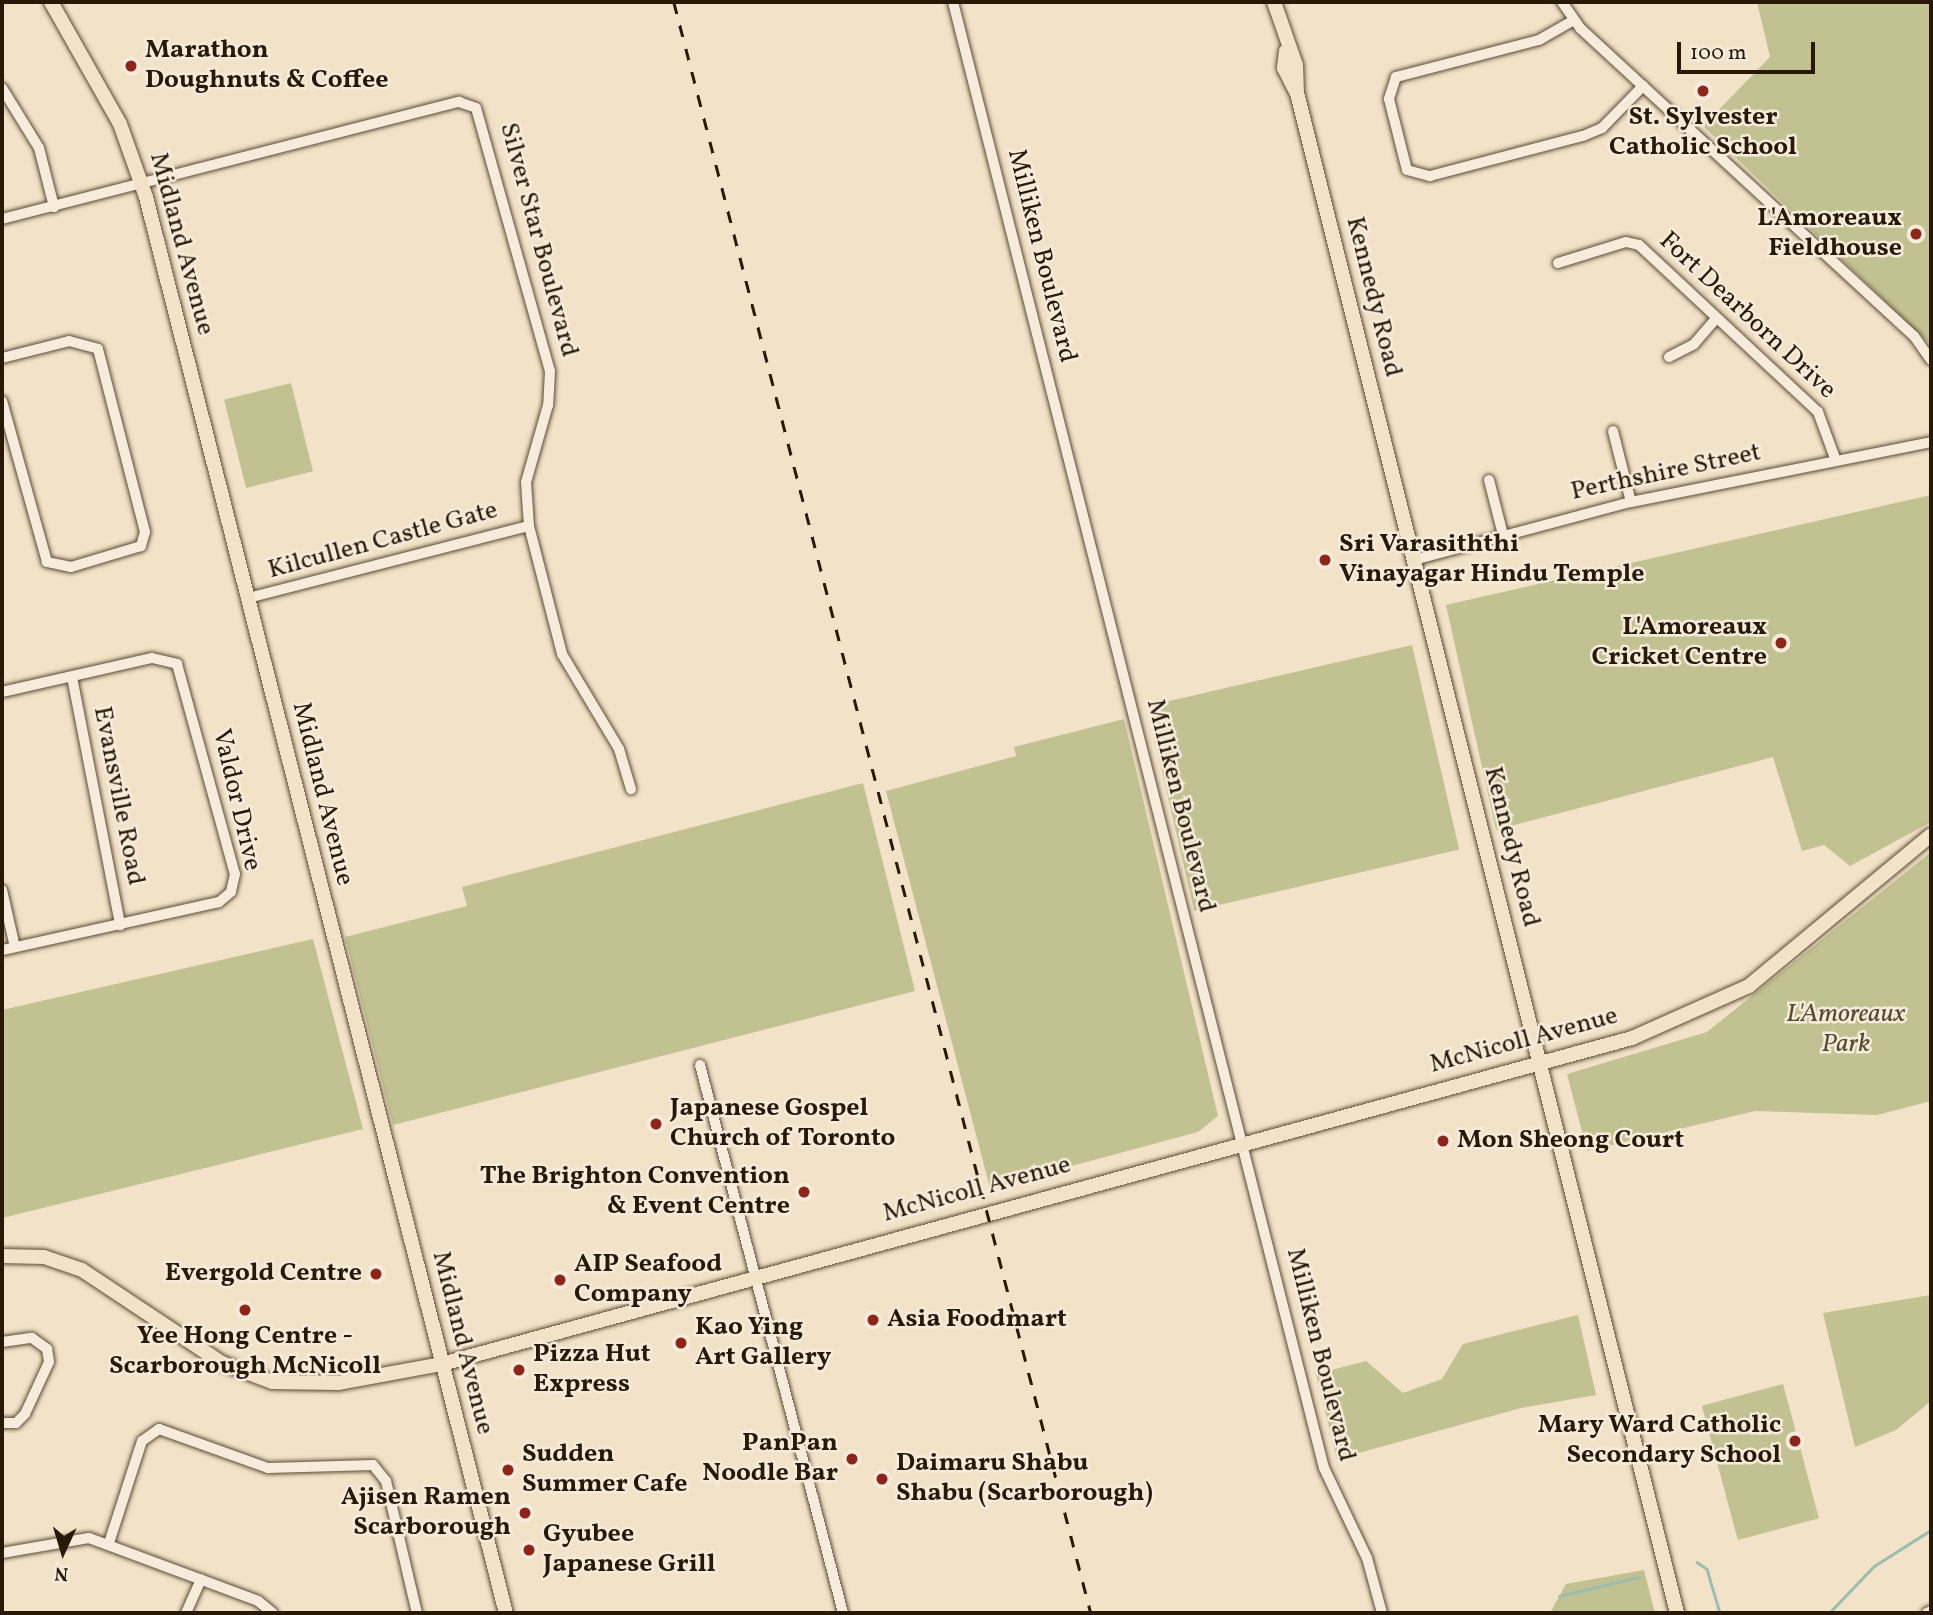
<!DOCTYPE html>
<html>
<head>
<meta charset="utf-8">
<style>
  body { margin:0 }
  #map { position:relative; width:1933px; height:1615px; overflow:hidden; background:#f2e2c7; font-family:Vollkorn,serif }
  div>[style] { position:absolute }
  .green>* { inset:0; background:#c2c191; transform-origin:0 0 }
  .stream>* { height:2.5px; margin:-1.25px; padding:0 1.25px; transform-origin:1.25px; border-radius:1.25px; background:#9cbeb1 }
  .roads { filter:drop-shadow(0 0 2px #5a4b36) drop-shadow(0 0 2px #5a4b36) }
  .minor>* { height:10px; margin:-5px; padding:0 5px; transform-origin:5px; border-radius:5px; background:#f7ecdb }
  .major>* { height:14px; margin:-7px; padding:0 7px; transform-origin:7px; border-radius:7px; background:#f2e2c7 }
  .rail>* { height:2.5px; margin-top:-1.25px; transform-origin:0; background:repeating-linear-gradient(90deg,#281906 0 12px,transparent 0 24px) }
  .dots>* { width:19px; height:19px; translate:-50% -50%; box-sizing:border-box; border:4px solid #f7ecdb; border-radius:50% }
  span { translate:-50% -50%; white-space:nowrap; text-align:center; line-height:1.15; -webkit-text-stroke:5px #f7ecdb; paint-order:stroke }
  .poi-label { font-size:26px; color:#281906; font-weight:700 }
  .left { translate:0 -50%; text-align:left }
  .right { translate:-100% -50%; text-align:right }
  .street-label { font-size:26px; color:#281906 }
  .park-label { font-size:26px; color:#564b30; font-style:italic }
  .frame { position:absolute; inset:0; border:4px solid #281906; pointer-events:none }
  .north { position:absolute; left:28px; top:1517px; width:70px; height:70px; -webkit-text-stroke:5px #f7ecdb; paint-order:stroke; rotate:184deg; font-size:19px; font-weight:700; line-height:28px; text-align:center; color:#281906 }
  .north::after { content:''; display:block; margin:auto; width:24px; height:32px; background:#281906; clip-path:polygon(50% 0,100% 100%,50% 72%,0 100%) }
  .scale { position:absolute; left:1677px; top:42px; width:138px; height:32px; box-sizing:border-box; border:4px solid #281906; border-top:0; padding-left:9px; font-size:21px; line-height:24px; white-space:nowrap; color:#281906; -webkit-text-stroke:5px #f7ecdb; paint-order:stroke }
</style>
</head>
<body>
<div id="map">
  <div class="green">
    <i style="clip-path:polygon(1757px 2px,1931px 2px,1931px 345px,1703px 126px,1770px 57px)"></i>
    <i style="left:291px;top:383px;width:91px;height:69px;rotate:76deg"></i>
    <i style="clip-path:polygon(1931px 495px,1931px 822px,1850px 866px,1824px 845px,1802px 851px,1773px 757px,1496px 830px,1446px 605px)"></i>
    <i style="left:1412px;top:645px;width:210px;height:272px;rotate:77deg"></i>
    <i style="clip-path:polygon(1124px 719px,1218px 1116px,1198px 1132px,990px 1188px,886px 791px,1016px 756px,1014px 747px)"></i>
    <i style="clip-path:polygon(863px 783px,915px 991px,393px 1125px,345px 937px,467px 906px,462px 887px)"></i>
    <i style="clip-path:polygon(1931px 852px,1931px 1101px,1877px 1115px,1755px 1111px,1587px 1151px,1567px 1074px,1707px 1032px)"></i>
    <i style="clip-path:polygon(313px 939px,363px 1129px,2px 1218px,2px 1010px)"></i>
    <i style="clip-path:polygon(1931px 1295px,1931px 1401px,1896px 1430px,1855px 1447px,1823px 1313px)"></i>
    <i style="clip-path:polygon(1578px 1315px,1596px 1395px,1521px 1408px,1337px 1459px,1316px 1374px,1366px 1361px,1403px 1393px,1442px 1379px,1463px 1344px)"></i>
    <i style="left:1783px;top:1384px;width:139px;height:84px;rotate:75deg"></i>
    <i style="clip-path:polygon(1644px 1570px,1655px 1613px,1550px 1613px,1566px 1584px)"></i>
  </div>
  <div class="stream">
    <i style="left:1697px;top:1562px;width:12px;rotate:35deg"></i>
    <i style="left:1707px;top:1569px;width:46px;rotate:73.5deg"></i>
    <i style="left:1559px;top:1596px;width:82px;rotate:-13.4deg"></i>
    <i style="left:1829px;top:1613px;width:65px;rotate:-46.2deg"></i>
    <i style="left:1874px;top:1566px;width:67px;rotate:-32.3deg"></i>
  </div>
  <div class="roads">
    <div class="minor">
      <i style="left:953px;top:2px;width:1512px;rotate:75.8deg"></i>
      <i style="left:1324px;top:1468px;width:100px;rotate:64.5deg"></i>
      <i style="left:1367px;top:1558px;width:57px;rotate:74.7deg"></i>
      <i style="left:1562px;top:2px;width:32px;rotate:55deg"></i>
      <i style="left:1580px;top:28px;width:454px;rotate:42.7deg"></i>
      <i style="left:1914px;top:336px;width:29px;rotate:55deg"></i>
      <i style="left:1574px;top:20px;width:40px;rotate:150.3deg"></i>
      <i style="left:1539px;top:40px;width:148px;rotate:165.5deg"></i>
      <i style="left:1396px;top:77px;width:23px;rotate:108deg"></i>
      <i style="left:1389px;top:99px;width:73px;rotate:75.8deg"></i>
      <i style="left:1407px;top:170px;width:24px;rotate:15deg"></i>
      <i style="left:1430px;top:176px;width:158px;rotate:-14.7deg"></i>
      <i style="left:1583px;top:136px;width:21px;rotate:-23deg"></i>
      <i style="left:1602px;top:128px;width:59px;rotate:-45.7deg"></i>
      <i style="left:2px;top:88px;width:70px;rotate:58.3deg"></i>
      <i style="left:39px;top:148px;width:61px;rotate:75.7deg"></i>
      <i style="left:2px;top:219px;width:472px;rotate:-14.4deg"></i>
      <i style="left:459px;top:102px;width:18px;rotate:19deg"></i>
      <i style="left:476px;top:108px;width:273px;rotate:74.3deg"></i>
      <i style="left:550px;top:371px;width:34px;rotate:93deg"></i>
      <i style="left:548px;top:405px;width:80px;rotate:105.9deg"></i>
      <i style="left:526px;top:482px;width:44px;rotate:86.1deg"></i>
      <i style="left:529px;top:526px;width:132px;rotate:75.5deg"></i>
      <i style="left:562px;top:654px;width:111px;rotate:59deg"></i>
      <i style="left:619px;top:749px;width:42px;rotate:73.3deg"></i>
      <i style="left:1558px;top:263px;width:71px;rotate:-17.2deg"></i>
      <i style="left:1626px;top:242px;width:13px;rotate:13deg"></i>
      <i style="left:1639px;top:245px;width:245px;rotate:43deg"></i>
      <i style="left:1818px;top:412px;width:52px;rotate:69.8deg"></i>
      <i style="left:1669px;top:357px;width:28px;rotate:-27deg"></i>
      <i style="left:1694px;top:344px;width:33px;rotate:-49deg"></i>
      <i style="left:2px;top:358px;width:69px;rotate:-14.2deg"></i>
      <i style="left:69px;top:341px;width:30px;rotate:15deg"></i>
      <i style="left:98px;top:349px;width:189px;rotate:75.6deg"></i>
      <i style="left:145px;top:532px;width:15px;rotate:106deg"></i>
      <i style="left:141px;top:546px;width:73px;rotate:163.3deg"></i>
      <i style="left:71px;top:567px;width:25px;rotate:-168deg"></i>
      <i style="left:47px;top:562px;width:167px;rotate:-105.6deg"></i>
      <i style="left:1613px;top:431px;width:73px;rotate:75.8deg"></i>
      <i style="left:1489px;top:480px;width:57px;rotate:75.7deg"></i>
      <i style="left:1414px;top:560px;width:225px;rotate:-15deg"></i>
      <i style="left:1631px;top:502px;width:306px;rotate:-11.3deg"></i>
      <i style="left:248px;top:598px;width:290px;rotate:-14.4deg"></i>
      <i style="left:72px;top:677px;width:253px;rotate:79deg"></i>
      <i style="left:2px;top:692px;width:154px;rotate:-12.8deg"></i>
      <i style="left:152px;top:658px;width:26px;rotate:13deg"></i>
      <i style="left:177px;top:664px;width:218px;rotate:74.6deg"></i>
      <i style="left:235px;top:874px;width:18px;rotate:103deg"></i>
      <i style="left:231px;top:892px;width:16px;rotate:140deg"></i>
      <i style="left:219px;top:902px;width:222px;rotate:167.5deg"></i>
      <i style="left:2px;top:890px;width:58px;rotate:77.2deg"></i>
      <i style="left:700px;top:1065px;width:566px;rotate:75.37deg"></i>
      <i style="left:2px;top:1342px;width:30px;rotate:-8deg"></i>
      <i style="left:32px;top:1338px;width:19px;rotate:36deg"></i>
      <i style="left:47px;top:1349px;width:13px;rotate:81deg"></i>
      <i style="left:49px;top:1362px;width:57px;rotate:114.8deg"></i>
      <i style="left:25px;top:1414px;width:13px;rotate:135deg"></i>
      <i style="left:16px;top:1423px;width:14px;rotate:180deg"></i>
      <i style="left:109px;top:1543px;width:107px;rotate:-72.1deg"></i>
      <i style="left:142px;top:1441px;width:21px;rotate:-35deg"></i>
      <i style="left:159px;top:1429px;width:116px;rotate:19.7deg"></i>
      <i style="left:268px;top:1468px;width:105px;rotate:-1.6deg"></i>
      <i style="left:373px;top:1465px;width:21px;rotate:51deg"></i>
      <i style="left:386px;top:1481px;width:136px;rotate:76.8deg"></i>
      <i style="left:2px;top:1553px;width:88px;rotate:-9.8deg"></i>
      <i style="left:89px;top:1538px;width:180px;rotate:20.4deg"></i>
      <i style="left:258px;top:1601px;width:19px;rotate:39deg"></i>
      <i style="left:186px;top:1613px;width:37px;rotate:-66deg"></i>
      <i style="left:1927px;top:1613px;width:4px;rotate:-27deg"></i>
    </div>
    <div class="major">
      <i style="left:51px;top:2px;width:140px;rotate:60.5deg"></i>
      <i style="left:120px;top:124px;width:77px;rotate:70.4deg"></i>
      <i style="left:146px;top:197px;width:1461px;rotate:75.74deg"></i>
      <i style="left:1274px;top:2px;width:67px;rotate:70.8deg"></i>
      <i style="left:1296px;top:65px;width:28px;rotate:88deg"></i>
      <i style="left:1286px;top:51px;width:17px;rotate:97deg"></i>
      <i style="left:1284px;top:68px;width:28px;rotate:63deg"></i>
      <i style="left:1297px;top:93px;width:1567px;rotate:75.96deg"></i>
      <i style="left:2px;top:1256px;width:42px;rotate:1.4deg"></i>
      <i style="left:44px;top:1257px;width:40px;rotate:18.9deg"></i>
      <i style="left:82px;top:1270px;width:168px;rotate:33.6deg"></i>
      <i style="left:222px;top:1363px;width:53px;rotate:20.8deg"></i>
      <i style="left:272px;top:1382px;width:66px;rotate:0.9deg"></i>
      <i style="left:338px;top:1383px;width:106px;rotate:-10.4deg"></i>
      <i style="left:442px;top:1364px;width:1234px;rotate:-15.32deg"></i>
      <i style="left:1632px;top:1038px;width:128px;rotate:-24deg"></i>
      <i style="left:1749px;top:986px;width:236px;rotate:-39.7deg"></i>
    </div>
  </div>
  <div class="rail">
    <i style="left:674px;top:2px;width:1664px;rotate:75.49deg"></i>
  </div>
  <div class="dots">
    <i style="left:131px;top:66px;background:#8f2418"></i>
    <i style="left:1703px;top:91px;background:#8f2418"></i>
    <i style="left:1916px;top:234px;background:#8f2418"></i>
    <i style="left:1325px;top:560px;background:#8f2418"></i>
    <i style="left:1781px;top:643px;background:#8f2418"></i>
    <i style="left:656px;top:1124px;background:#8f2418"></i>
    <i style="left:1443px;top:1141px;background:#8f2418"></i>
    <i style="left:804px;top:1192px;background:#8f2418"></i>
    <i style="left:376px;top:1274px;background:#8f2418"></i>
    <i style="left:560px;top:1280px;background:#8f2418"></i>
    <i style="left:245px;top:1310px;background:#8f2418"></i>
    <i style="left:873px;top:1320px;background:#8f2418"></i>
    <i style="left:681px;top:1343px;background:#8f2418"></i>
    <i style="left:519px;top:1370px;background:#8f2418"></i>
    <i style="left:1795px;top:1441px;background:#8f2418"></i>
    <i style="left:852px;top:1459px;background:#8f2418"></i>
    <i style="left:508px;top:1470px;background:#8f2418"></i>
    <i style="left:882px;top:1479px;background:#8f2418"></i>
    <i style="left:525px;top:1513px;background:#8f2418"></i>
    <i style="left:529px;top:1550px;background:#8f2418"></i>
  </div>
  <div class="poi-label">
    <span class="left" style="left:145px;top:66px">Marathon<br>Doughnuts &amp; Coffee</span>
    <span style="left:1703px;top:133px">St. Sylvester<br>Catholic School</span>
    <span class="right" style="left:1902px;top:234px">L'Amoreaux<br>Fieldhouse</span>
    <span class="left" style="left:1339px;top:560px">Sri Varasiththi<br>Vinayagar Hindu Temple</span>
    <span class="right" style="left:1767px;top:643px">L'Amoreaux<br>Cricket Centre</span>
    <span class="left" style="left:670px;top:1124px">Japanese Gospel<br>Church of Toronto</span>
    <span class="left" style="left:1457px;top:1141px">Mon Sheong Court</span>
    <span class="right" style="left:790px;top:1192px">The Brighton Convention<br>&amp; Event Centre</span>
    <span class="left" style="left:574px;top:1280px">AIP Seafood<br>Company</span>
    <span class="right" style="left:362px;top:1274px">Evergold Centre</span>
    <span class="left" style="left:887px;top:1320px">Asia Foodmart</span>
    <span class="left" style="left:695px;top:1343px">Kao Ying<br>Art Gallery</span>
    <span style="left:245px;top:1352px">Yee Hong Centre -<br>Scarborough McNicoll</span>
    <span class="left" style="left:533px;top:1370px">Pizza Hut<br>Express</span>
    <span class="right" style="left:1781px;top:1441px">Mary Ward Catholic<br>Secondary School</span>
    <span class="right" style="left:838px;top:1459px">PanPan<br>Noodle Bar</span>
    <span class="left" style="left:522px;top:1470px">Sudden<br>Summer Cafe</span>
    <span class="left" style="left:896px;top:1479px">Daimaru Shabu<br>Shabu (Scarborough)</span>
    <span class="right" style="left:511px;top:1513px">Ajisen Ramen<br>Scarborough</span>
    <span class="left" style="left:543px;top:1550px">Gyubee<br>Japanese Grill</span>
  </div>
  <div class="street-label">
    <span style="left:538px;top:240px;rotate:75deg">Silver Star Boulevard</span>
    <span style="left:181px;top:244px;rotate:75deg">Midland Avenue</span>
    <span style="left:1041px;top:256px;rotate:76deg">Milliken Boulevard</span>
    <span style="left:1373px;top:297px;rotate:76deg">Kennedy Road</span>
    <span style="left:1747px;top:316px;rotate:43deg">Fort Dearborn Drive</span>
    <span style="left:1666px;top:473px;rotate:-12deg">Perthshire Street</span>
    <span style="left:383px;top:541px;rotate:-15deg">Kilcullen Castle Gate</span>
    <span style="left:322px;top:794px;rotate:76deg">Midland Avenue</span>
    <span style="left:118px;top:796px;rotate:79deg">Evansville Road</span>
    <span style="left:236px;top:800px;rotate:77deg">Valdor Drive</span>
    <span style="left:1180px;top:806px;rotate:76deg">Milliken Boulevard</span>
    <span style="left:1511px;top:847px;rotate:76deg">Kennedy Road</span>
    <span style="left:1524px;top:1041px;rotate:-15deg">McNicoll Avenue</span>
    <span style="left:977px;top:1190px;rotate:-15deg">McNicoll Avenue</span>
    <span style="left:462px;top:1343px;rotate:76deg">Midland Avenue</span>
    <span style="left:1320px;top:1355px;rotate:76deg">Milliken Boulevard</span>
  </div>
  <div class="park-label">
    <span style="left:1846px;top:1030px">L'Amoreaux<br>Park</span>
  </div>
  <div class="frame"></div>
  <div class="north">N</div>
  <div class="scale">100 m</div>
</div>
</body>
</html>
